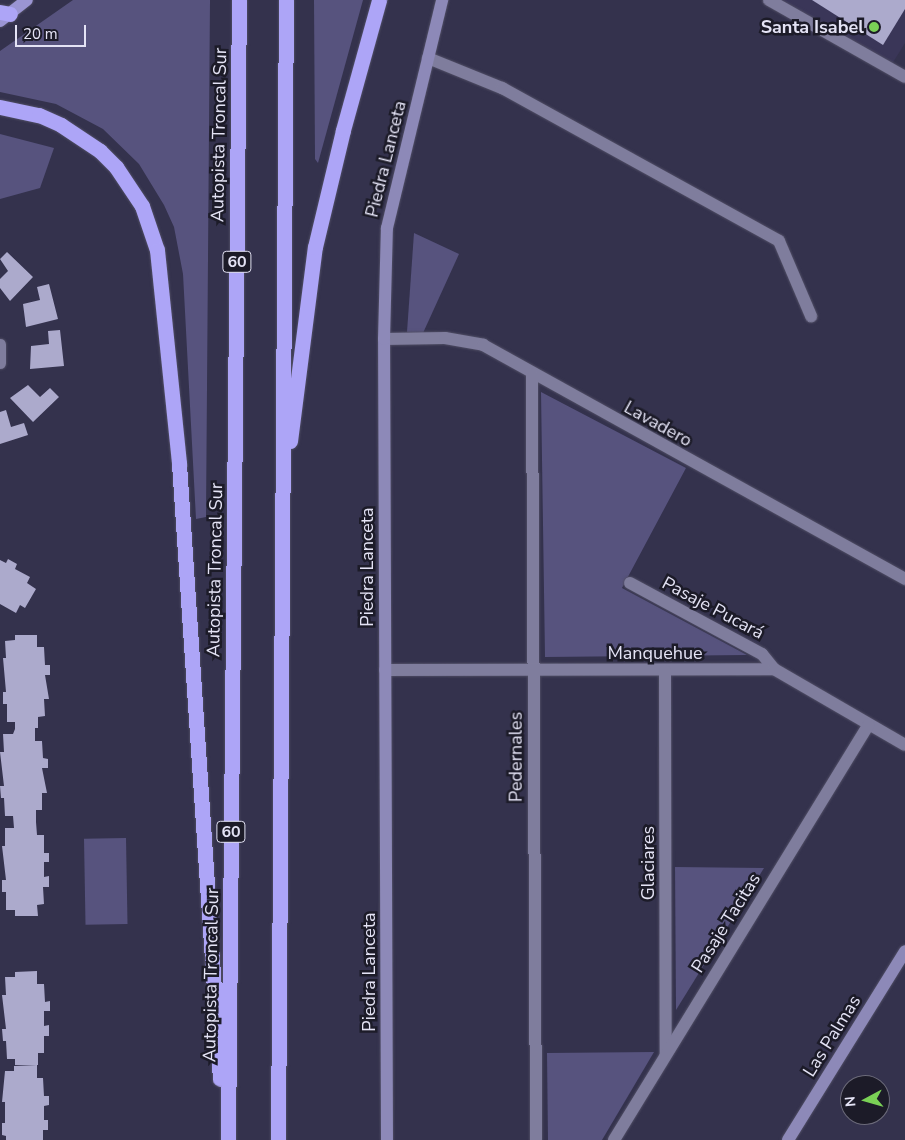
<!DOCTYPE html>
<html>
<head>
<meta charset="utf-8">
<style>
  body { margin:0 }
  #map { position:relative; width:905px; height:1140px; overflow:hidden; background:#34324d; font-family:"Nunito Sans",sans-serif }
  div>[style] { position:absolute }
  .built>* { inset:0; background:#3a3658 }
  .green>* { inset:0; background:#57537e; transform-origin:0 0 }
  .building>* { inset:0; background:#acaacc }
  .roads { filter:drop-shadow(0 0 1px #504e65) drop-shadow(0 0 1px #504e65) }
  .lane>* { height:11px; margin:-5.5px; padding:0 5.5px; transform-origin:5.5px; border-radius:5.5px; background:#7f7d9d }
  .street>* { height:12px; margin:-6px; padding:0 6px; transform-origin:6px; border-radius:6px; background:#7f7d9d }
  .secondary>* { height:12px; margin:-6px; padding:0 6px; transform-origin:6px; border-radius:6px; background:#8d89b8 }
  .primary>* { height:12px; margin:-6px; padding:0 6px; transform-origin:6px; border-radius:6px; background:#9b95d3 }
  .highway>* { height:15px; margin:-7.5px; padding:0 7.5px; transform-origin:7.5px; border-radius:7.5px; background:#ada5f7 }
  .dots>* { width:14px; height:14px; translate:-50% -50%; box-sizing:border-box; border:2px solid #1c1b28; border-radius:50% }
  span { translate:-50% -50%; white-space:nowrap; text-align:center; line-height:1.15; -webkit-text-stroke:5px #1c1b28; paint-order:stroke }
  .shield-label span { padding:1px 4px; background:#1c1b28; border:1px solid; border-radius:4px; -webkit-text-stroke-width:0 }
  .shield-label { font-size:16px; color:#e4e3f5; font-weight:700 }
  .poi-label { font-size:18px; color:#e4e3f5; font-weight:700 }
  .right { translate:-100% -50%; text-align:right }
  .street-label { font-size:18px; color:#e4e3f5 }
  .north { position:absolute; left:840px; top:1075px; width:50px; height:50px; box-sizing:border-box; background:#1c1b28; border:1px solid #6c6b7a; border-radius:50%; rotate:264deg; font-size:14px; font-weight:700; line-height:20px; text-align:center; color:#e4e3f5 }
  .north::after { content:''; display:block; margin:auto; width:18px; height:22px; background:#7ad156; clip-path:polygon(50% 0,100% 100%,50% 72%,0 100%) }
  .scale { position:absolute; left:15px; top:25px; width:71px; height:22px; box-sizing:border-box; border:2px solid #e4e3f5; border-top:0; padding-left:6px; font-size:15px; line-height:18px; white-space:nowrap; color:#e4e3f5; -webkit-text-stroke:4px #1c1b28; paint-order:stroke }
</style>
</head>
<body>
<div id="map">
  <div class="built">
    <i style="clip-path:polygon(781px 0,905px 0,905px 43px,892px 64px)"></i>
  </div>
  <div class="green">
    <i style="clip-path:polygon(73px 0,210px 0,206px 517px,196px 519px,183px 274px,174px 227px,164px 205px,139px 164px,103px 129px,56px 104px,0 92px,0 51px)"></i>
    <i style="clip-path:polygon(314px 0,363px 0,318px 163px,315px 159px)"></i>
    <i style="clip-path:polygon(0 134px,54px 148px,40px 188px,0 199px)"></i>
    <i style="clip-path:polygon(414px 233px,459px 254px,423px 333px,407px 332px)"></i>
    <i style="clip-path:polygon(541px 392px,686px 468px,622px 588px,747px 655px,545px 657px)"></i>
    <i style="left:126px;top:838px;width:86px;height:42px;rotate:89deg"></i>
    <i style="clip-path:polygon(675px 867px,764px 868px,676px 1010px)"></i>
    <i style="clip-path:polygon(654px 1052px,602px 1140px,548px 1140px,547px 1053px)"></i>
  </div>
  <div class="building">
    <i style="clip-path:polygon(812px 0,905px 0,905px 9px,883px 45px)"></i>
    <i style="clip-path:polygon(7px 252px,33px 277px,10px 301px,0 288px,0 279px,8px 271px,0 259px)"></i>
    <i style="clip-path:polygon(49px 284px,58px 319px,26px 327px,23px 304px,40px 300px,37px 287px)"></i>
    <i style="clip-path:polygon(60px 330px,64px 366px,30px 369px,31px 346px,49px 344px,48px 331px)"></i>
    <i style="clip-path:polygon(28px 385px,40px 397px,50px 388px,59px 397px,33px 422px,10px 398px)"></i>
    <i style="clip-path:polygon(6px 410px,11px 427px,24px 423px,28px 435px,0 444px,0 412px)"></i>
    <i style="clip-path:polygon(8px 559px,17px 564px,15px 569px,30px 577px,27px 583px,36px 589px,25px 608px,20px 605px,16px 613px,0 604px,0 560px,6px 563px)"></i>
    <i style="clip-path:polygon(15px 635px,37px 635px,37px 647px,44px 647px,45px 665px,50px 665px,50px 675px,45px 675px,49px 699px,44px 699px,45px 716px,38px 717px,38px 728px,35px 728px,35px 741px,42px 741px,43px 758px,48px 759px,48px 768px,42px 768px,47px 793px,42px 793px,42px 810px,36px 810px,36px 822px,37px 835px,44px 835px,44px 853px,49px 853px,49px 862px,44px 862px,44px 877px,49px 876px,49px 887px,43px 887px,44px 904px,37px 905px,38px 916px,15px 916px,15px 910px,6px 910px,6px 892px,2px 892px,2px 880px,6px 880px,2px 846px,5px 846px,5px 828px,14px 828px,13px 816px,5px 816px,4px 798px,1px 798px,0 786px,4px 786px,0 752px,4px 752px,3px 734px,13px 734px,15px 729px,15px 722px,7px 722px,7px 704px,3px 704px,3px 692px,6px 692px,3px 658px,6px 658px,5px 641px,15px 640px)"></i>
    <i style="clip-path:polygon(37px 971px,37px 984px,44px 984px,45px 1002px,50px 1001px,50px 1011px,44px 1011px,44px 1026px,49px 1025px,49px 1036px,44px 1036px,44px 1053px,38px 1053px,38px 1065px,15px 1065px,15px 1059px,7px 1059px,6px 1041px,3px 1041px,2px 1029px,6px 1029px,2px 995px,6px 995px,5px 977px,15px 977px,15px 972px)"></i>
    <i style="clip-path:polygon(37px 1065px,37px 1078px,43px 1078px,44px 1096px,49px 1096px,49px 1105px,44px 1106px,44px 1120px,48px 1120px,48px 1130px,43px 1130px,43px 1140px,6px 1140px,6px 1136px,2px 1135px,2px 1123px,5px 1123px,5px 1102px,2px 1102px,5px 1071px,14px 1071px,14px 1066px)"></i>
  </div>
  <div class="roads">
    <div class="lane">
      <i style="left:0;top:344px;width:19px;rotate:90deg"></i>
    </div>
    <div class="street">
      <i style="left:769px;top:0;width:156px;rotate:29.5deg"></i>
      <i style="left:428px;top:58px;width:80px;rotate:22.1deg"></i>
      <i style="left:502px;top:88px;width:316px;rotate:28.9deg"></i>
      <i style="left:779px;top:241px;width:82px;rotate:66.9deg"></i>
      <i style="left:384px;top:339px;width:61px;rotate:-0.9deg"></i>
      <i style="left:445px;top:338px;width:39px;rotate:10deg"></i>
      <i style="left:483px;top:345px;width:483px;rotate:29deg"></i>
      <i style="left:532px;top:374px;width:766px;rotate:89.7deg"></i>
      <i style="left:630px;top:583px;width:150px;rotate:28.3deg"></i>
      <i style="left:762px;top:654px;width:19px;rotate:51deg"></i>
      <i style="left:385px;top:670px;width:389px;rotate:-0.1deg"></i>
      <i style="left:774px;top:669px;width:151px;rotate:30.1deg"></i>
      <i style="left:665px;top:671px;width:384px;rotate:89.9deg"></i>
      <i style="left:614px;top:1140px;width:487px;rotate:-58.5deg"></i>
    </div>
    <div class="secondary">
      <i style="left:387px;top:1140px;width:801px;rotate:-90.21deg"></i>
      <i style="left:384px;top:339px;width:111px;rotate:-88.5deg"></i>
      <i style="left:387px;top:228px;width:235px;rotate:-76.4deg"></i>
      <i style="left:788px;top:1140px;width:222px;rotate:-58.2deg"></i>
    </div>
    <div class="primary">
      <i style="left:0;top:21px;width:34px;rotate:-38deg"></i>
    </div>
    <div class="highway">
      <i style="left:0;top:12px;width:10px;rotate:11deg"></i>
      <i style="left:0;top:107px;width:40px;rotate:12deg"></i>
      <i style="left:39px;top:115px;width:24px;rotate:24deg"></i>
      <i style="left:61px;top:125px;width:47px;rotate:33.7deg"></i>
      <i style="left:100px;top:151px;width:23px;rotate:45deg"></i>
      <i style="left:116px;top:167px;width:47px;rotate:56.3deg"></i>
      <i style="left:142px;top:206px;width:46px;rotate:71.2deg"></i>
      <i style="left:157px;top:250px;width:215px;rotate:84.1deg"></i>
      <i style="left:179px;top:464px;width:616px;rotate:86.19deg"></i>
      <i style="left:290px;top:441px;width:196px;rotate:-82.7deg"></i>
      <i style="left:315px;top:247px;width:120px;rotate:-76.5deg"></i>
      <i style="left:343px;top:130px;width:135px;rotate:-74.5deg"></i>
      <i style="left:228px;top:1140px;width:1140px;rotate:-89.45deg"></i>
      <i style="left:278px;top:1140px;width:1140px;rotate:-89.6deg"></i>
    </div>
  </div>
  <div class="dots">
    <i style="left:874px;top:27px;background:#7ad156"></i>
  </div>
  <div class="shield-label">
    <span style="left:237px;top:262px">60</span>
    <span style="left:231px;top:832px">60</span>
  </div>
  <div class="poi-label">
    <span class="right" style="left:864px;top:27px">Santa Isabel</span>
  </div>
  <div class="street-label">
    <span style="left:219px;top:135px;rotate:-89deg">Autopista Troncal Sur</span>
    <span style="left:386px;top:159px;rotate:-76deg">Piedra Lanceta</span>
    <span style="left:658px;top:424px;rotate:29deg">Lavadero</span>
    <span style="left:367px;top:567px;rotate:-90deg">Piedra Lanceta</span>
    <span style="left:215px;top:570px;rotate:-89deg">Autopista Troncal Sur</span>
    <span style="left:713px;top:608px;rotate:28deg">Pasaje Pucará</span>
    <span style="left:655px;top:653px">Manquehue</span>
    <span style="left:516px;top:757px;rotate:-90deg">Pedernales</span>
    <span style="left:648px;top:863px;rotate:-90deg">Glaciares</span>
    <span style="left:726px;top:923px;rotate:-58deg">Pasaje Tacitas</span>
    <span style="left:369px;top:972px;rotate:-90deg">Piedra Lanceta</span>
    <span style="left:211px;top:975px;rotate:-89deg">Autopista Troncal Sur</span>
    <span style="left:832px;top:1036px;rotate:-58deg">Las Palmas</span>
  </div>
  <div class="north">N</div>
  <div class="scale">20 m</div>
</div>
</body>
</html>
